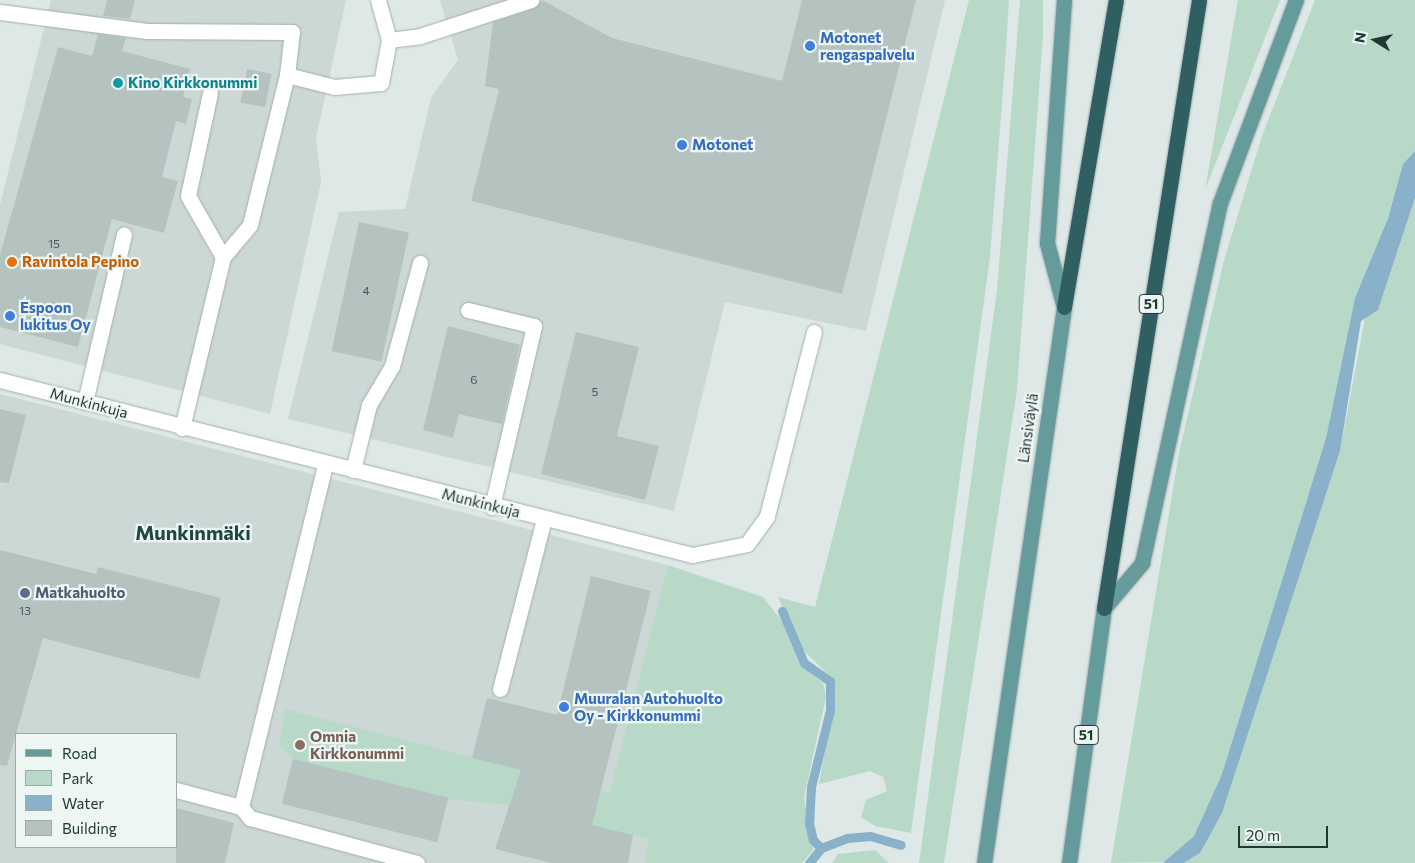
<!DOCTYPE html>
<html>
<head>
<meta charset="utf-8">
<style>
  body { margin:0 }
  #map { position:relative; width:1415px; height:863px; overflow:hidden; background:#dee8e6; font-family:Commissioner,sans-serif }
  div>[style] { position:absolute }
  .built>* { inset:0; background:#ccd8d6 }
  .green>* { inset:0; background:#b8d9c8 }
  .water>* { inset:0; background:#89b1ca }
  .stream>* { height:9px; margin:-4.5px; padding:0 4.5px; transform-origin:4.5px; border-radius:4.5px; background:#89b1ca }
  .building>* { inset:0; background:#b4c3c0; transform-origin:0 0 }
  .roads { filter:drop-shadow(0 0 1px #a2afae) drop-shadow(0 0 1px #a2afae) }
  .minor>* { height:15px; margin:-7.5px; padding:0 7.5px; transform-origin:7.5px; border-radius:7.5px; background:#fff }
  .major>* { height:15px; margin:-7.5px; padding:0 7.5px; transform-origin:7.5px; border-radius:7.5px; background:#659b9a }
  .highway>* { height:15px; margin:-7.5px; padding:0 7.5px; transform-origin:7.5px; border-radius:7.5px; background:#2f5f61 }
  .dots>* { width:14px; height:14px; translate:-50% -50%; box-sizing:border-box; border:2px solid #eef6f4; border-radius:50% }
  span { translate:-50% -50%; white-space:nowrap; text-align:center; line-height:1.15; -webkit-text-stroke:4.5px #eef6f4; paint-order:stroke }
  .number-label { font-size:12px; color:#465a58 }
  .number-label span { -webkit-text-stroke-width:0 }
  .shield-label span { padding:1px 4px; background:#eef6f4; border:1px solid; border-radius:4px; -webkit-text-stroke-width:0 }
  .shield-label { font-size:14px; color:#213736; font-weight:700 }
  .shop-label { font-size:15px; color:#366cbe; font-weight:700 }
  .left { translate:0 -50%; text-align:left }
  .culture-label { font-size:15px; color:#0d838f; font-weight:700 }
  .food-label { font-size:15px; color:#c56008; font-weight:700 }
  .street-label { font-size:15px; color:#213736 }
  .service-label { font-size:15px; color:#4e5e75; font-weight:700 }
  .education-label { font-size:15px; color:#785e54; font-weight:700 }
  .district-label { font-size:20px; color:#1f4747; font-weight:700 }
  .legend { position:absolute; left:15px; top:733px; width:162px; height:115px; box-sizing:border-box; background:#eef6f4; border:1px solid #9caaa8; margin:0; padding:6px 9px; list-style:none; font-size:15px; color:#213736 }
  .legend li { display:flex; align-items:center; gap:10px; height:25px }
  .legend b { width:25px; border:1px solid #9caaa8 }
  .north { position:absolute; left:1350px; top:15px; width:50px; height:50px; -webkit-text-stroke:4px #eef6f4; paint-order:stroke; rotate:280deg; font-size:14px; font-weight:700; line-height:20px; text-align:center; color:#213736 }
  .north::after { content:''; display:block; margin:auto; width:18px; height:22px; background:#213736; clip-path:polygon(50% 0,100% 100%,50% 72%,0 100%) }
  .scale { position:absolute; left:1238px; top:826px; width:90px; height:22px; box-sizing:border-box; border:2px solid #213736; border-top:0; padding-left:6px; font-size:15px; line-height:18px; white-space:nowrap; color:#213736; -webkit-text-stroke:4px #eef6f4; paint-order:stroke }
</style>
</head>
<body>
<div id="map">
  <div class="built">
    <i style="clip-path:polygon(51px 0,346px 0,316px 138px,321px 182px,270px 414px,0 344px,0 205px)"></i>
    <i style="clip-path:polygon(440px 0,945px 0,866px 331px,725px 302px,674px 511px,288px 419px,339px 212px,405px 209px,431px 98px,458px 60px)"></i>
    <i style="clip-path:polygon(evenodd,0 394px,668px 565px,609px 793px,676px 863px,0 863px,0 394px,16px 734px,176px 734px,176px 847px,16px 847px,16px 734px)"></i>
  </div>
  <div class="green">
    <i style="clip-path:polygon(969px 0,1009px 0,1005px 64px,990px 257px,911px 833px,875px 826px,861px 817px,866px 800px,887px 791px,883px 777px,870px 771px,819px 784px,835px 696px,834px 680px,798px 645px,778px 597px,815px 607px)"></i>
    <i style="clip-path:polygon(1020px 0,1043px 0,1043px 36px,1017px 390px,944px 863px,919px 863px,997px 290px)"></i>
    <i style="clip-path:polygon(1238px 0,1280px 0,1205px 190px)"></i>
    <i style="clip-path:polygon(1315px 0,1415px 0,1415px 151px,1403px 164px,1388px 217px,1355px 298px,1326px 438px,1222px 774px,1194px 836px,1165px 862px,1111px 863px,1179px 453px,1224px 260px,1262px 136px)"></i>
    <i style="clip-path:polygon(1415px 198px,1415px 863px,1184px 863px,1200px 853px,1246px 737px,1340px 451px,1365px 318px,1378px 310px)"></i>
    <i style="clip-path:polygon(668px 565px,763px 597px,781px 620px,800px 665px,823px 683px,826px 697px,804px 797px,813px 850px,802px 863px,644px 863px,649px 839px,509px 805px,448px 799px,293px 759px,279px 744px,285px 709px,609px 793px)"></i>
    <i style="clip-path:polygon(875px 850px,889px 863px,832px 863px,838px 854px)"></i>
  </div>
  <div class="water">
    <i style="clip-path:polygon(1415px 151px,1415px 198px,1378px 310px,1361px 321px,1340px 451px,1222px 813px,1200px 853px,1184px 863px,1163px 863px,1194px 836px,1222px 774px,1326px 438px,1355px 298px,1388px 218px,1403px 164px)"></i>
  </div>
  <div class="stream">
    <i style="left:782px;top:611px;width:56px;rotate:67.1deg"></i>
    <i style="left:804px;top:663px;width:32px;rotate:35deg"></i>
    <i style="left:830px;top:681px;width:29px;rotate:90deg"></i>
    <i style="left:830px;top:710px;width:79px;rotate:103.9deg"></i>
    <i style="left:811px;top:787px;width:36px;rotate:93deg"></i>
    <i style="left:809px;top:823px;width:17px;rotate:77deg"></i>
    <i style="left:813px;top:840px;width:11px;rotate:45deg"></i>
    <i style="left:809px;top:863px;width:19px;rotate:-51deg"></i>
    <i style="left:821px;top:848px;width:28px;rotate:-21deg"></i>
    <i style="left:847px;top:838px;width:23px;rotate:-5deg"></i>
    <i style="left:870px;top:836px;width:32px;rotate:16deg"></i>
  </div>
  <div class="building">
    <i style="clip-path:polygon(107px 0,135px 0,130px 19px,103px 16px)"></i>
    <i style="clip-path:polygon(542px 0,612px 38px,782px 81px,802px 0,916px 0,842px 294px,471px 201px,499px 89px,485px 86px,493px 22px,534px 9px)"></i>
    <i style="clip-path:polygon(98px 34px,126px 38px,122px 51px,190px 69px,183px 97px,192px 99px,186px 124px,176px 121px,162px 177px,178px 181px,164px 233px,112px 219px,78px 347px,0 327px,0 255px,58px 47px,92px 56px)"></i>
    <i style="left:247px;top:69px;width:25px;height:34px;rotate:11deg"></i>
    <i style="left:359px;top:222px;width:51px;height:132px;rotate:12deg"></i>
    <i style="clip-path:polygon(448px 326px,520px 345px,502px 424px,459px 414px,453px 438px,423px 430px)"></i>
    <i style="clip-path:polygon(576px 332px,639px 347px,617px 436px,659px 446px,645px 500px,541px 474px)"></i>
    <i style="clip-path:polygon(0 409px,26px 415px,9px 483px,0 482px)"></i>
    <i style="clip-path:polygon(0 550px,96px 574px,98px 567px,221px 598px,199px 679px,43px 638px,7px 766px,0 765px)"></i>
    <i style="clip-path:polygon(591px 576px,651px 591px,592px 825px,633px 835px,628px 863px,551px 863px,495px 849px,521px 770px,472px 758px,487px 698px,557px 715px)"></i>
    <i style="left:293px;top:759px;width:160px;height:46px;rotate:14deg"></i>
    <i style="clip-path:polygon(176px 808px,234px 823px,225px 863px,176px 863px)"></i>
  </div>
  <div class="roads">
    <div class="minor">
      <i style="left:0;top:12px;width:148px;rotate:7.4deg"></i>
      <i style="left:147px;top:31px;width:145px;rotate:0.4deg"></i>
      <i style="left:292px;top:32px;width:43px;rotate:96.6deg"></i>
      <i style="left:287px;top:75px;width:154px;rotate:103.9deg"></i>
      <i style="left:250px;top:225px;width:42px;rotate:130.2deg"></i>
      <i style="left:223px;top:257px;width:176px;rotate:103.5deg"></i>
      <i style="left:389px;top:40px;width:31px;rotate:-7deg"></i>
      <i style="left:420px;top:36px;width:117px;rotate:-18deg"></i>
      <i style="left:287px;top:75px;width:49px;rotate:14.3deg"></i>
      <i style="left:334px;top:87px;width:47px;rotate:-4.9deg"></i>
      <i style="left:381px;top:83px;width:44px;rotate:-79.5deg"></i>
      <i style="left:389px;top:40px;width:41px;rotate:-105.4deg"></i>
      <i style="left:210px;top:93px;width:105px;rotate:102.1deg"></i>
      <i style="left:188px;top:196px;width:70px;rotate:60.2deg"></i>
      <i style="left:468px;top:310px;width:68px;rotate:13.6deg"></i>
      <i style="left:534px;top:326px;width:186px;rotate:103.1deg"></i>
      <i style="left:0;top:380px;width:714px;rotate:14.19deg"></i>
      <i style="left:692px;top:555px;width:56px;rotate:-11.3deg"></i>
      <i style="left:747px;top:544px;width:34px;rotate:-54deg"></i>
      <i style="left:767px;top:516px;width:190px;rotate:-75.7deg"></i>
      <i style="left:85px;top:402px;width:172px;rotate:-76.9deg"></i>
      <i style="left:353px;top:470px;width:67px;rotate:-76.2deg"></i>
      <i style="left:369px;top:405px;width:45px;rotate:-59.5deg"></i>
      <i style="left:392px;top:366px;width:107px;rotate:-74.8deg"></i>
      <i style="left:500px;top:689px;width:176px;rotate:-75.5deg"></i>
      <i style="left:176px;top:790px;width:67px;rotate:14.7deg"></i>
      <i style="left:241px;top:807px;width:353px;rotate:-76.2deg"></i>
      <i style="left:241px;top:807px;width:14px;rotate:51deg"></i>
      <i style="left:250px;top:818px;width:173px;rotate:15.1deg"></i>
    </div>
    <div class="major">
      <i style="left:984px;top:863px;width:562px;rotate:-81.81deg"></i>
      <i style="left:1064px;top:307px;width:66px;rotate:-104.9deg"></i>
      <i style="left:1047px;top:243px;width:244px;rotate:-86deg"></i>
      <i style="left:1069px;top:863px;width:257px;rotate:-82.2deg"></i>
      <i style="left:1104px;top:608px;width:59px;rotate:-49.8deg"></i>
      <i style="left:1142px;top:563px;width:368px;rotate:-77.8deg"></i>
      <i style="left:1220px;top:203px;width:217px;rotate:-69.5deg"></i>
    </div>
    <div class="highway">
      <i style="left:1064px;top:307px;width:311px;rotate:-80.4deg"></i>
      <i style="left:1104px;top:608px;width:615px;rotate:-81.12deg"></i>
    </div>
  </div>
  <div class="dots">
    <i style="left:810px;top:46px;background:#3f7fe0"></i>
    <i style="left:118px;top:83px;background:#0f9aa8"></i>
    <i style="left:682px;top:145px;background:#3f7fe0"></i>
    <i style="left:12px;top:262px;background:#e8710a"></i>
    <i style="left:10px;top:316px;background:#3f7fe0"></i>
    <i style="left:25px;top:593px;background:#5c6f8a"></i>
    <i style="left:564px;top:707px;background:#3f7fe0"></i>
    <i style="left:300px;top:745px;background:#8d6e63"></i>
  </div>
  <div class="number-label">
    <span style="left:54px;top:244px">15</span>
    <span style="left:366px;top:291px">4</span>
    <span style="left:474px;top:380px">6</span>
    <span style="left:595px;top:392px">5</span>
    <span style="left:25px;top:611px">13</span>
  </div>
  <div class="shield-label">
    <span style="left:1151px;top:304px">51</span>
    <span style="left:1086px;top:735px">51</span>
  </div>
  <div class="shop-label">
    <span class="left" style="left:820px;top:46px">Motonet<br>rengaspalvelu</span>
    <span class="left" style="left:692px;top:145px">Motonet</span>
    <span class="left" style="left:20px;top:316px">Espoon<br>lukitus Oy</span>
    <span class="left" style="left:574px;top:707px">Muuralan Autohuolto<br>Oy - Kirkkonummi</span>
  </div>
  <div class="culture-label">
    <span class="left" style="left:128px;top:83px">Kino Kirkkonummi</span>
  </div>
  <div class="food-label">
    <span class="left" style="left:22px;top:262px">Ravintola Pepino</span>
  </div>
  <div class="street-label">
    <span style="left:89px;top:403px;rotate:15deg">Munkinkuja</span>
    <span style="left:1028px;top:428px;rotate:-82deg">Länsiväylä</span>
    <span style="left:481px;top:503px;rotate:14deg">Munkinkuja</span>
  </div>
  <div class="service-label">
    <span class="left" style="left:35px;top:593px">Matkahuolto</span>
  </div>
  <div class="education-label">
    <span class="left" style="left:310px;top:745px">Omnia<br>Kirkkonummi</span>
  </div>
  <div class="district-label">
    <span style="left:193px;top:532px">Munkinmäki</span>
  </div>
  <ul class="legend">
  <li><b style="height:6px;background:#659b9a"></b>Road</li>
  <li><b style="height:14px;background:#b8d9c8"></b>Park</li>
  <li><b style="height:14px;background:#89b1ca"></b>Water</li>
  <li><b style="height:14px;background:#b4c3c0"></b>Building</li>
  </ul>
  <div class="north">N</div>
  <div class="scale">20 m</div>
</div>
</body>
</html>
